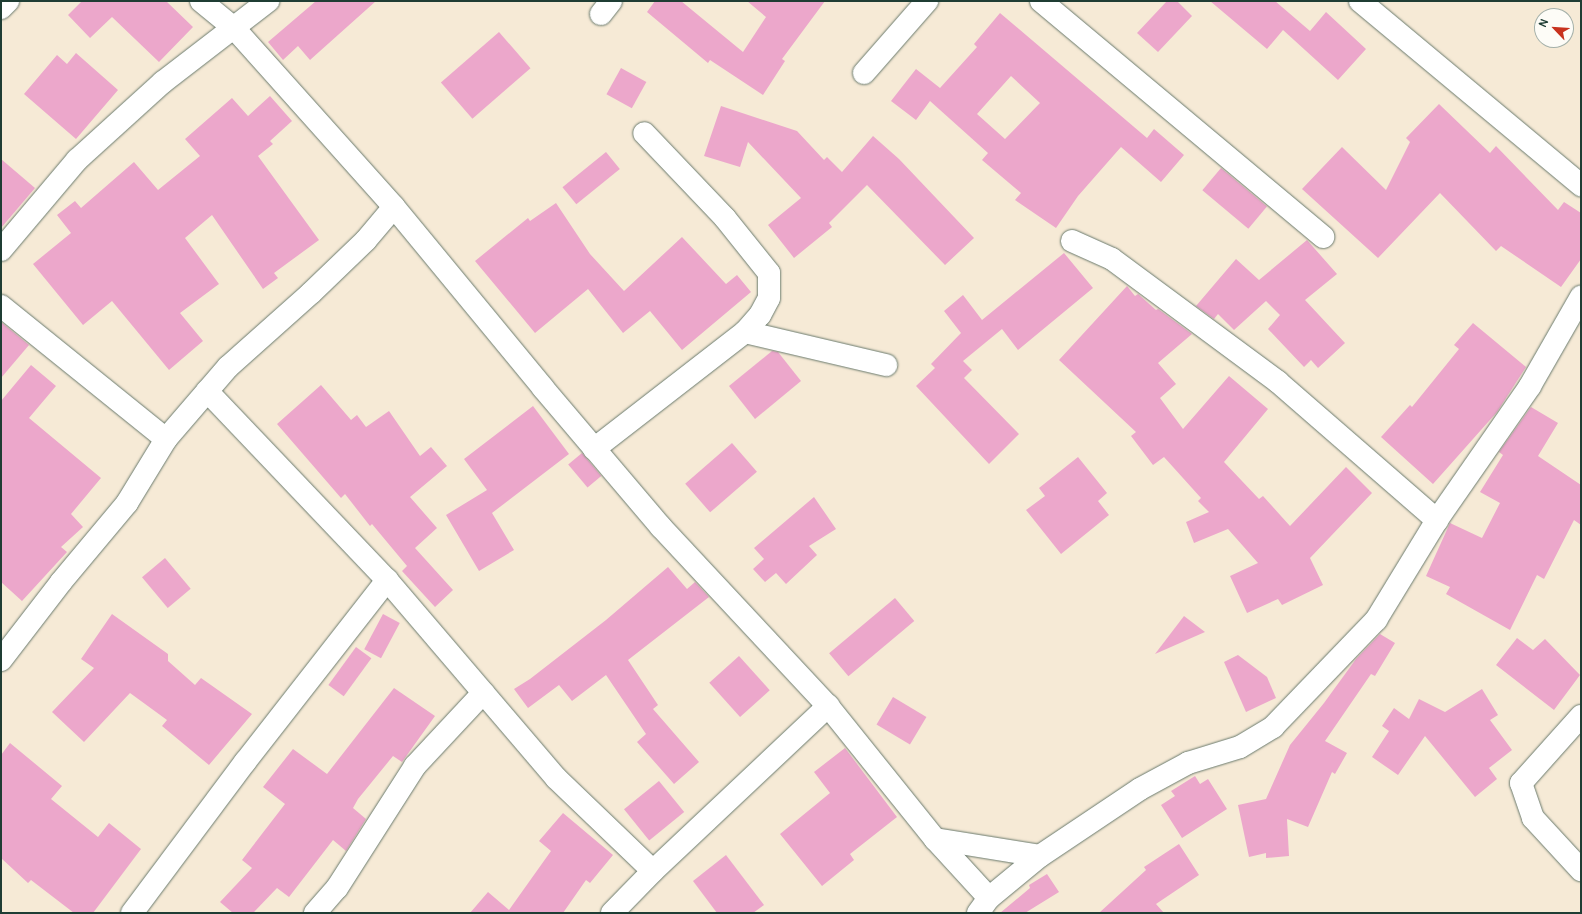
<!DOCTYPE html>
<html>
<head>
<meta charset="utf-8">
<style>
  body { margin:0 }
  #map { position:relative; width:1582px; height:914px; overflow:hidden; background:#f6ead6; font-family:Pangolin,sans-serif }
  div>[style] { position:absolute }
  .building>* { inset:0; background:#eca7cb; transform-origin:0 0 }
  .roads { filter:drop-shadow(0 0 1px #6a7a6d) drop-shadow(0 0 1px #6a7a6d) }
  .minor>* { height:22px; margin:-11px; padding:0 11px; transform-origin:11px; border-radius:11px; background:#fff }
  span { translate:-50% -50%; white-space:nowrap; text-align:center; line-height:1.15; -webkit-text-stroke:3px #fdfcf7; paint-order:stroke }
  .frame { position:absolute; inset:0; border:2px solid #1f3d34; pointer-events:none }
  .north { position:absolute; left:1534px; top:8px; width:40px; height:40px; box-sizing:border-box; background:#fdfcf7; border:1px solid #a4b0a9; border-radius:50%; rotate:295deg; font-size:11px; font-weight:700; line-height:16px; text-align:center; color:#1f3d34 }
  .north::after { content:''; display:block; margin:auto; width:14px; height:18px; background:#c8321e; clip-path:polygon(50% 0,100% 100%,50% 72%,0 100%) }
</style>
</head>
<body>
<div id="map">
  <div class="building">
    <i style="clip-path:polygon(82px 1px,166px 1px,193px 27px,159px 62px,112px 17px,90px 38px,68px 15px)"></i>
    <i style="clip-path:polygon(316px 1px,376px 1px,310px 60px,298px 46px,283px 60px,268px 42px)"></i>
    <i style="clip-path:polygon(655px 1px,681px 1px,743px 52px,766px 17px,747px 1px,825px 1px,782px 59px,785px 61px,763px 95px,710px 60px,708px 63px,647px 12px)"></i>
    <i style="clip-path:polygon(1167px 1px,1177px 1px,1192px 16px,1158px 52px,1137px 33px)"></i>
    <i style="clip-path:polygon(1210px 1px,1275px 1px,1310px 31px,1326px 12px,1366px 49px,1338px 80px,1283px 30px,1267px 49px)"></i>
    <i style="clip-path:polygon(evenodd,1000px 13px,1147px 138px,1154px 129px,1184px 155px,1161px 182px,1121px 147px,1078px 196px,1056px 228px,1015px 200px,1021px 193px,982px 160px,988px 153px,930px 101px,916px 120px,891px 101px,916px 69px,940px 88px,977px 47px,974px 44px,1000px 13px,1011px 76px,1040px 103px,1005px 139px,977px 114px,1011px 76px)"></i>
    <i style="left:499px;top:32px;width:48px;height:77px;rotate:49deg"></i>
    <i style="clip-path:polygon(76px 53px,118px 90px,76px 139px,24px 94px,57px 55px,67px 64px)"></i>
    <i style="left:621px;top:68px;width:29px;height:30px;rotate:29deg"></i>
    <i style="clip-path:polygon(270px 96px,292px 121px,270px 141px,273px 144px,258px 156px,319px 240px,274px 273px,278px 278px,263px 289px,212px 215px,185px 238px,219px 284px,180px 313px,203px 341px,169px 370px,112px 301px,83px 325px,33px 264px,71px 233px,57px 215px,75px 201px,81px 208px,134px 162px,158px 190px,200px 156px,185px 139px,232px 98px,248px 116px)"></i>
    <i style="clip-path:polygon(1439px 104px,1490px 153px,1496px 146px,1558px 210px,1564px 202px,1581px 213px,1581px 259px,1561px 287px,1501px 246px,1496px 251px,1440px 193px,1378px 258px,1302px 189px,1342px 147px,1386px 190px,1410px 142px,1406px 138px)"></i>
    <i style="clip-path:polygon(721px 106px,797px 131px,824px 160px,827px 157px,842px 172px,873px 136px,899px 159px,974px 238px,945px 265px,867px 185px,829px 223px,832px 227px,794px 258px,768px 225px,801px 198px,748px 142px,740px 167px,704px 156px)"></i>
    <i style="left:606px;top:152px;width:22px;height:56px;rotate:51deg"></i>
    <i style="clip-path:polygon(1px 159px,35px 188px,1px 228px)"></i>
    <i style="left:1221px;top:168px;width:60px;height:29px;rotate:40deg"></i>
    <i style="clip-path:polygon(556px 203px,590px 254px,624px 291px,682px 237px,726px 284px,737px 275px,751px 292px,682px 350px,650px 311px,623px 333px,588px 289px,535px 333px,475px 261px,528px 218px,530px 221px)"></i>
    <i style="clip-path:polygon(1307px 240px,1337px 274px,1305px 300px,1345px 343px,1318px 368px,1311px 360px,1304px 367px,1268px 329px,1280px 315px,1266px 301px,1234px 330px,1218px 314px,1214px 319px,1196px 306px,1236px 259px,1259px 280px)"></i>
    <i style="clip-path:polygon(1064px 253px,1093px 288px,1018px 350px,1002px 329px,963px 361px,972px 370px,964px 378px,1019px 434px,989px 464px,916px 386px,935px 368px,931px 364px,961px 333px,944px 311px,963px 295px,982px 320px)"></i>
    <i style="clip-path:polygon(1127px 286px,1135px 296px,1138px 294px,1156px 310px,1158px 309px,1192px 334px,1158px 363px,1176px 384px,1160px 398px,1183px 429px,1229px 376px,1268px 409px,1224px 462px,1259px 499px,1263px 496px,1290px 526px,1346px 467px,1372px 493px,1310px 558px,1323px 585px,1282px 605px,1278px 599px,1247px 613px,1230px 576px,1258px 563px,1228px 529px,1194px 543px,1186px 522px,1209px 512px,1198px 501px,1201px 498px,1164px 457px,1153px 465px,1131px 436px,1136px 432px,1059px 360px)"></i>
    <i style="clip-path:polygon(1px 322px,29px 345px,1px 378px)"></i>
    <i style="clip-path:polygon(1473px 323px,1526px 367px,1497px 412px,1433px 484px,1381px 437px,1410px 405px,1412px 407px,1459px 349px,1454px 345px)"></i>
    <i style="clip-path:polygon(772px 351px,778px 352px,801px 381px,755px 419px,729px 386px)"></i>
    <i style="clip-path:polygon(31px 365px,56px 386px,29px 418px,101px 478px,71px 514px,83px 527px,61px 547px,67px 552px,22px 601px,1px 582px,1px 401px)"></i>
    <i style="clip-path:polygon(321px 385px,351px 420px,357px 415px,366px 427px,389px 411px,420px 456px,431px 447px,447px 466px,410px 497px,437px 528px,415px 548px,453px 590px,435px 607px,402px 571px,407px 566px,372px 524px,370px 526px,345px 494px,341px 498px,277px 424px)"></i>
    <i style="clip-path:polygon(533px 406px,569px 454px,492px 513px,514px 550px,479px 571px,446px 515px,487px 490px,464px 459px)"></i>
    <i style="clip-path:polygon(1531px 407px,1558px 423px,1538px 456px,1581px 485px,1581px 525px,1574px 520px,1544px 579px,1537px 575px,1510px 630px,1446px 594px,1450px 587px,1426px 576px,1450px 523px,1482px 538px,1500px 503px,1480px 492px,1503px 455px,1499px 452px)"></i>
    <i style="left:732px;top:443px;width:38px;height:62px;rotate:49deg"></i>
    <i style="left:582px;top:453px;width:30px;height:18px;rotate:50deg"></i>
    <i style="clip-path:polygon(1078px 457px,1107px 493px,1098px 501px,1109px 515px,1061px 554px,1026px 510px,1045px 496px,1039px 488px)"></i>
    <i style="clip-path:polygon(814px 497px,836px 529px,809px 546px,817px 555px,786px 584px,776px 573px,765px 582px,753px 569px,764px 559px,754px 548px)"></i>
    <i style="left:165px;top:558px;width:40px;height:30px;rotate:50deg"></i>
    <i style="clip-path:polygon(668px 567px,687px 589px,695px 582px,709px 597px,628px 660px,658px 705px,653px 709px,699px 762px,674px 784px,637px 742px,646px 734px,606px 675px,572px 701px,559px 685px,528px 708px,514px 689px,530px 679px,606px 620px)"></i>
    <i style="left:895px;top:598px;width:30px;height:86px;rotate:50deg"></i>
    <i style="clip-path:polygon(112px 614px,168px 654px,168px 661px,195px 685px,201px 678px,252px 714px,209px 765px,162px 726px,167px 720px,130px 693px,84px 742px,52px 712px,94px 668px,81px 659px)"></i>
    <i style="left:383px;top:614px;width:19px;height:40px;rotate:28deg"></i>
    <i style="clip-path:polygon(1184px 616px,1205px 632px,1155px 654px)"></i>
    <i style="clip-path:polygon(1380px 634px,1395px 643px,1375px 676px,1371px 674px,1325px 741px,1347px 753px,1335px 774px,1332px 772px,1308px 827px,1287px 819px,1289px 856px,1266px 858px,1266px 853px,1249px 857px,1238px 805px,1266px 799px,1290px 745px,1324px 703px,1356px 659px)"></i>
    <i style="clip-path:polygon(1517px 638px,1533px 650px,1545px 639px,1580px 675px,1554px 710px,1496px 665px)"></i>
    <i style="left:356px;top:647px;width:19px;height:47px;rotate:36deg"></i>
    <i style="clip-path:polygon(1238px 655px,1267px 677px,1276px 698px,1246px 712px,1224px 662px)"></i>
    <i style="left:739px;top:656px;width:46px;height:40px;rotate:48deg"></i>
    <i style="clip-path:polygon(394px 688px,435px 716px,402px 762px,393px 756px,358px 799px,353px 808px,366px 819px,346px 851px,333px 840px,289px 897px,277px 888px,253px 913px,233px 913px,220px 902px,252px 868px,242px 860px,285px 804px,263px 787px,293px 749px,327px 774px)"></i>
    <i style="clip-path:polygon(1482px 689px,1498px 715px,1490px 720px,1512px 750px,1489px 768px,1497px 779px,1475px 797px,1425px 736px,1398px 775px,1372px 757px,1389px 731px,1382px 726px,1394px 708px,1409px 719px,1419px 699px,1445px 712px)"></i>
    <i style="left:893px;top:697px;width:39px;height:32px;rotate:31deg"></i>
    <i style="clip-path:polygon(10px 743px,62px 786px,51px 799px,98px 837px,109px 823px,141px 849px,93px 913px,74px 913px,31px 880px,28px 883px,1px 858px,1px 755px)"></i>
    <i style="clip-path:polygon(845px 748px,897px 817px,850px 854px,854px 860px,822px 886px,780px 834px,830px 793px,814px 772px)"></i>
    <i style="clip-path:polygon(1195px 776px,1200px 784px,1208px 779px,1227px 809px,1182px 838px,1161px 805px,1175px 796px,1171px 791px)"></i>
    <i style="left:659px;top:781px;width:40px;height:45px;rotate:51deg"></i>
    <i style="clip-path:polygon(563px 813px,613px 855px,590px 883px,586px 880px,563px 913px,470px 913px,488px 892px,509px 910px,551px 851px,539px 841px)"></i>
    <i style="clip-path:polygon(1179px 844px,1199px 875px,1156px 904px,1164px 913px,1099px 913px,1146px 870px,1144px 867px)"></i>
    <i style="clip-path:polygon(726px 855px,764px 905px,753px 913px,717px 913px,693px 881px)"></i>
    <i style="clip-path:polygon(1047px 874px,1059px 892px,1025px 913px,1000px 913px,1030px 888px,1029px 885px)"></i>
  </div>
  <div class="roads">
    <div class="minor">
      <i style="left:201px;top:1px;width:43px;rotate:39.3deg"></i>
      <i style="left:234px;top:28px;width:240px;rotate:48.2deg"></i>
      <i style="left:394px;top:207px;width:234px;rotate:50.5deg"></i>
      <i style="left:543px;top:388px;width:182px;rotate:49.7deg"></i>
      <i style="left:661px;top:527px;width:245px;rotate:47deg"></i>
      <i style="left:828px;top:706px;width:171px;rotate:51.2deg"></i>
      <i style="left:935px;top:839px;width:80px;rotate:47.5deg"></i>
      <i style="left:1041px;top:1px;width:368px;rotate:39.9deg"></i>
      <i style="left:1360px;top:1px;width:288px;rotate:39.8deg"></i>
      <i style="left:1px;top:8px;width:10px;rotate:-45deg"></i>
      <i style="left:601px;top:14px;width:16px;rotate:-52deg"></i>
      <i style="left:864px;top:73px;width:96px;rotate:-48.8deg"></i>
      <i style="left:1072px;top:241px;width:44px;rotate:24.2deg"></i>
      <i style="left:1112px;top:259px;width:207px;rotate:36.5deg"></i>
      <i style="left:1278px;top:382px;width:211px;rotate:41deg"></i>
      <i style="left:1px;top:250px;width:118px;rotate:-49.8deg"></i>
      <i style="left:77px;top:160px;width:116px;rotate:-42.2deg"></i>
      <i style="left:163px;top:82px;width:133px;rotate:-37.6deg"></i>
      <i style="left:1px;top:306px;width:212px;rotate:38.9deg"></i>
      <i style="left:745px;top:332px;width:145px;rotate:13.2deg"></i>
      <i style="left:207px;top:391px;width:261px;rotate:46.4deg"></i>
      <i style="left:387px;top:580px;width:260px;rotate:49.5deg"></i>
      <i style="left:556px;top:778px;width:134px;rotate:43.8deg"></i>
      <i style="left:594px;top:449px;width:191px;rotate:-37.8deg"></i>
      <i style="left:745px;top:332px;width:23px;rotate:-49deg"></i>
      <i style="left:760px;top:315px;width:19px;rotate:-62deg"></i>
      <i style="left:769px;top:298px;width:25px;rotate:-90deg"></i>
      <i style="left:769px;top:273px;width:70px;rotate:-128.7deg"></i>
      <i style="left:725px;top:218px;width:117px;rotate:-133.6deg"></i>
      <i style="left:1px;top:660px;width:98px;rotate:-52.4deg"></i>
      <i style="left:61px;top:582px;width:103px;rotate:-50.1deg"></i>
      <i style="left:127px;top:503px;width:75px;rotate:-58.6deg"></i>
      <i style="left:166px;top:439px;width:95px;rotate:-49.3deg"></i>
      <i style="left:228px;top:367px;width:111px;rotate:-41.7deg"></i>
      <i style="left:311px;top:293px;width:76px;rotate:-43.9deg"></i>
      <i style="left:366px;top:240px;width:43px;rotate:-49.7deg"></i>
      <i style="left:1581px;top:716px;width:90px;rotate:131.8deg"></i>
      <i style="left:1521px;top:783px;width:37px;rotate:71deg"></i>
      <i style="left:1533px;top:818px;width:71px;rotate:47.3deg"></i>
      <i style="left:935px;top:839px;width:106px;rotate:9.2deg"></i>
      <i style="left:132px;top:913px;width:189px;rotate:-53.2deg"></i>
      <i style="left:245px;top:762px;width:231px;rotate:-52deg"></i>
      <i style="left:315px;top:913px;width:33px;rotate:-49deg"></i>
      <i style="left:337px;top:888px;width:145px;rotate:-57.4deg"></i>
      <i style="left:415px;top:766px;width:100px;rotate:-47deg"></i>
      <i style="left:612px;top:913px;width:59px;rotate:-45.7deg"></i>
      <i style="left:653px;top:871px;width:241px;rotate:-43.3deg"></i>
      <i style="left:978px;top:913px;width:19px;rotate:-54deg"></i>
      <i style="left:989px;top:898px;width:66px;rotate:-39.5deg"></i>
      <i style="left:1040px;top:856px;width:120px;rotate:-33.8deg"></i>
      <i style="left:1140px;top:789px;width:55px;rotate:-28.4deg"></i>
      <i style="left:1188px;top:763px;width:54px;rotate:-17.1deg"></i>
      <i style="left:1240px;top:747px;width:39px;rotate:-31deg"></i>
      <i style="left:1273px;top:727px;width:149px;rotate:-46.1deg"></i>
      <i style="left:1376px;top:620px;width:117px;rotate:-58.6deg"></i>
      <i style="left:1437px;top:520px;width:163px;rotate:-55.2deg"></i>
      <i style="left:1530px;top:386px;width:103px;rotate:-60.2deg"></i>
    </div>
  </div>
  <div class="frame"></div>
  <div class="north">N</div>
</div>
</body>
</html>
